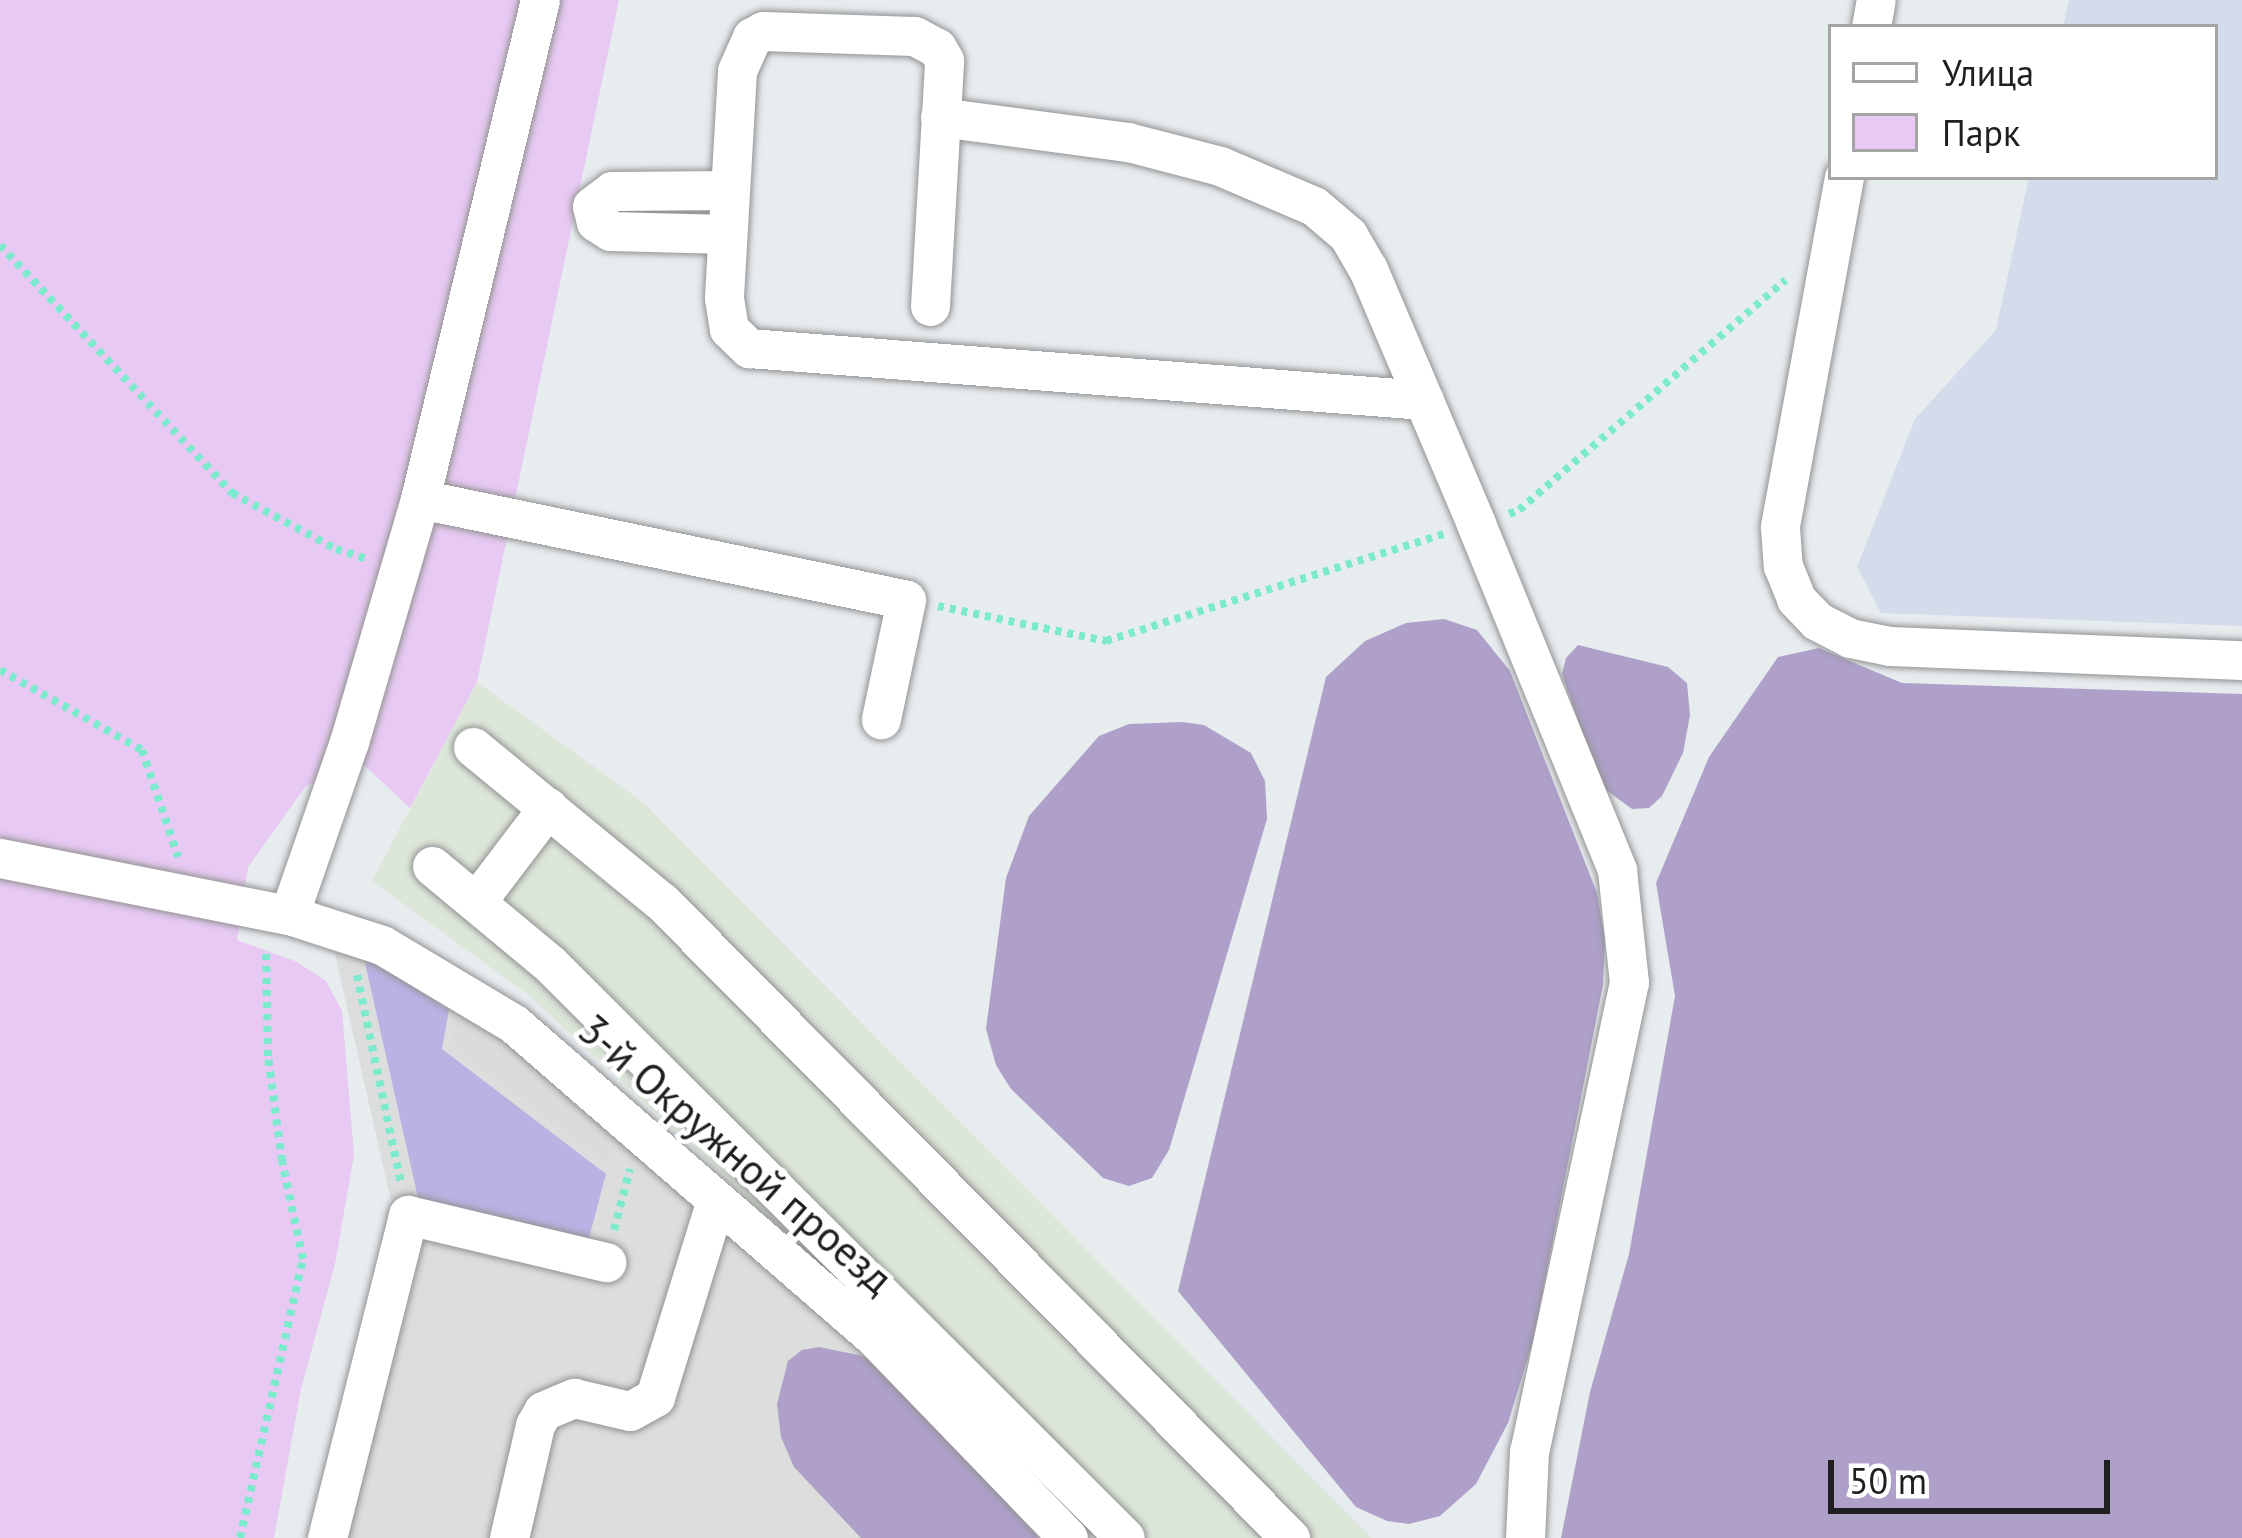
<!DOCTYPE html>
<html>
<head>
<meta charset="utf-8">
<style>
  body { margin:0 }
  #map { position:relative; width:2242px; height:1538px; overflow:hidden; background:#e7ecef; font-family:"PT Sans",sans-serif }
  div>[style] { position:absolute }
  .residential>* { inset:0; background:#dcdddd }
  .industrial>* { inset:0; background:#dce7d9 }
  .farmland>* { inset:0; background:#d4dbeb }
  .grass>* { inset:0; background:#b9b2e3 }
  .forest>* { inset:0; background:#aea0c9 }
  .park>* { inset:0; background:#e7c9f3 }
  .parking>* { inset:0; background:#dbdbdb }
  .path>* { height:8px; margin-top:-4px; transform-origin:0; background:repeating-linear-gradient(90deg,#7ceacd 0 6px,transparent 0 12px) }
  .roads { filter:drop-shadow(0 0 3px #939393) drop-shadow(0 0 3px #939393) }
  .minor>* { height:39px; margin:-19.5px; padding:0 19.5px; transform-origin:19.5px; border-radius:19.5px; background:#fff }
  span { translate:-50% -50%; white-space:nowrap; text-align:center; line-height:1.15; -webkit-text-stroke:9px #fff; paint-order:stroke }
  .street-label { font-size:42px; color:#1f1f1f }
  .legend { position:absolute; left:1828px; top:24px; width:390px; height:156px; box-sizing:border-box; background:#fff; border:3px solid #a5a5a5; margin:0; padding:15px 21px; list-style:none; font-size:36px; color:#1f1f1f }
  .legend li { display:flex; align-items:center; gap:24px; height:60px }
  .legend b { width:60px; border:3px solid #a5a5a5 }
  .scale { position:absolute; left:1828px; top:1460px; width:282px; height:54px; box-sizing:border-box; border:6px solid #1f1f1f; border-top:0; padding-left:15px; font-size:36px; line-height:42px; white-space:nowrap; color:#1f1f1f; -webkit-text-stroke:9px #fff; paint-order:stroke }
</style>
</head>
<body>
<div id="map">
  <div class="residential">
    <i style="clip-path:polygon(358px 916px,526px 1016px,1073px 1538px,310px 1538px,394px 1214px,332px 941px)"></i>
  </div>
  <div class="industrial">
    <i style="clip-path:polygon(477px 682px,644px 803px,1372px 1538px,1094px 1538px,890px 1330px,527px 994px,372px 881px)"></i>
  </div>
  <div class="farmland">
    <i style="clip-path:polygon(2069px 0,2242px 0,2242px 626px,1881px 613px,1857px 567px,1915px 419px,1996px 330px,2029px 177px,2215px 177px,2215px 27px,2063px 27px)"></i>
  </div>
  <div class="grass">
    <i style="clip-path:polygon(363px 954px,449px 1010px,442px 1049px,606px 1174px,588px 1242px,419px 1202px)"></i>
  </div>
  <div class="forest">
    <i style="clip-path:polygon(1444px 619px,1477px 630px,1510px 671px,1597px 893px,1605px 939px,1603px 985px,1533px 1341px,1508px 1423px,1476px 1484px,1440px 1516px,1409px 1524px,1387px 1521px,1356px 1507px,1178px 1291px,1326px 677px,1365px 641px,1406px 623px)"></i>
    <i style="clip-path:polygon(1578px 645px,1668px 667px,1687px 683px,1690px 715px,1683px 753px,1662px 796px,1649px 808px,1632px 809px,1606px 790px,1596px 773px,1562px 674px,1566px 658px)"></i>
    <i style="clip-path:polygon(1819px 648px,1902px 683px,2242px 694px,2242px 1538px,1561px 1538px,1590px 1392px,1629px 1254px,1675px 996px,1656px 883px,1709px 757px,1778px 657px)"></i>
    <i style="clip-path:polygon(1182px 722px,1204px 725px,1251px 753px,1265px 781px,1267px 819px,1169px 1150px,1152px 1178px,1129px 1186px,1103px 1178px,1011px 1089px,996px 1065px,986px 1029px,1006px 878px,1029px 816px,1099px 736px,1129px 724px)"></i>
    <i style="clip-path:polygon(819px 1347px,863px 1356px,884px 1368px,1039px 1538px,861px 1538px,794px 1467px,781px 1437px,777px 1404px,788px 1361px,802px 1350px)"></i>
  </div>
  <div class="park">
    <i style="clip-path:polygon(0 0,619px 0,477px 682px,410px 808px,364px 765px,306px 786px,248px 867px,237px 940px,295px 961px,326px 981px,342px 1011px,354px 1155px,335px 1264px,301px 1389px,274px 1538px,0 1538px)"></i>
  </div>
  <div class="parking">
    <i style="clip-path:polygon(456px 1017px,616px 1135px,608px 1165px,450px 1046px)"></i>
  </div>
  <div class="path">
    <i style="left:0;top:245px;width:340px;rotate:46.9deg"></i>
    <i style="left:232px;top:493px;width:118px;rotate:28.3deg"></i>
    <i style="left:336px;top:549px;width:33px;rotate:18deg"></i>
    <i style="left:1509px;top:514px;width:11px;rotate:-22deg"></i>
    <i style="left:1519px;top:510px;width:352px;rotate:-40.8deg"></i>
    <i style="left:938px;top:606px;width:172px;rotate:11.8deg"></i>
    <i style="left:1106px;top:641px;width:354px;rotate:-17.6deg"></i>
    <i style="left:0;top:670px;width:163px;rotate:29.4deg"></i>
    <i style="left:142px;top:750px;width:113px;rotate:71.4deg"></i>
    <i style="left:357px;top:975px;width:214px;rotate:78.1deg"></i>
    <i style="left:614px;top:1230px;width:63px;rotate:-75.3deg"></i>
    <i style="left:240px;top:1538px;width:286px;rotate:-77.3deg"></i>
    <i style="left:303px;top:1259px;width:100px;rotate:-102.1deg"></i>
    <i style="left:282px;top:1161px;width:106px;rotate:-97.6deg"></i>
    <i style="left:268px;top:1056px;width:107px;rotate:-91.1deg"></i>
  </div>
  <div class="roads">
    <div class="minor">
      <i style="left:1871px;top:27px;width:27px;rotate:-80deg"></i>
      <i style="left:940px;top:117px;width:190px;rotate:7.6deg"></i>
      <i style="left:1128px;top:142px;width:95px;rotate:14.6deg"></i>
      <i style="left:1220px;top:166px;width:102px;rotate:23.1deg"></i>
      <i style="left:1314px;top:206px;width:45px;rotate:40.5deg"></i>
      <i style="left:1348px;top:235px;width:39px;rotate:60deg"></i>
      <i style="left:1368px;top:269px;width:277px;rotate:67deg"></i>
      <i style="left:1476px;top:524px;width:374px;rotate:67.8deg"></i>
      <i style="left:1617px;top:870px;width:113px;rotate:83.9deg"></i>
      <i style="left:1629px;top:982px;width:480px;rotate:102deg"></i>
      <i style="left:1529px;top:1451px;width:87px;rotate:92.6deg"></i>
      <i style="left:1844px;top:177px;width:356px;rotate:100.4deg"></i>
      <i style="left:1780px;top:527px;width:39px;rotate:86deg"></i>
      <i style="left:1783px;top:566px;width:35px;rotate:68deg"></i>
      <i style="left:1796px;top:599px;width:30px;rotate:46deg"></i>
      <i style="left:1817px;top:621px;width:37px;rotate:27deg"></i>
      <i style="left:1850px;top:638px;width:41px;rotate:11.3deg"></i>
      <i style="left:1890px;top:646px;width:352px;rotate:2.3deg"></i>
      <i style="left:727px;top:234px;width:117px;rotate:-178.5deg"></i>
      <i style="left:610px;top:231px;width:17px;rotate:-147deg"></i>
      <i style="left:596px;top:222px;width:16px;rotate:-104deg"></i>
      <i style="left:592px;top:206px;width:25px;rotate:-37deg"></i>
      <i style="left:612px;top:191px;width:118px;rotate:-0.5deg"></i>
      <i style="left:930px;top:306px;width:246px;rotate:-86.7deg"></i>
      <i style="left:944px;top:60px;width:14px;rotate:-120deg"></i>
      <i style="left:937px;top:48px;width:26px;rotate:-152deg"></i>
      <i style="left:914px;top:36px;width:151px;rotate:-178.1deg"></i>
      <i style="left:763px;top:31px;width:13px;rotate:151deg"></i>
      <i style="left:752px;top:37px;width:37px;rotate:114deg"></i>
      <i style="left:737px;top:71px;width:227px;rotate:93.3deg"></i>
      <i style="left:724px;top:298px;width:31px;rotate:81deg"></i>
      <i style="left:729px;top:329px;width:28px;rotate:44deg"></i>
      <i style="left:749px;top:348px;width:677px;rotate:4.41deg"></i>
      <i style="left:420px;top:499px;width:496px;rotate:11.7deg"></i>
      <i style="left:906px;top:600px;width:122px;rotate:101.9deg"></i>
      <i style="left:473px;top:747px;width:244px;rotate:39.4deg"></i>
      <i style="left:662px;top:902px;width:894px;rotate:45.36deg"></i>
      <i style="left:0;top:858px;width:295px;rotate:11.2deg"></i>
      <i style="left:289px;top:915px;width:98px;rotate:17.9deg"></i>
      <i style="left:382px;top:945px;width:154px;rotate:30.9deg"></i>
      <i style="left:514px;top:1024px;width:477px;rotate:41deg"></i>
      <i style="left:874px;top:1337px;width:279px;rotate:46deg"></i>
      <i style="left:432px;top:866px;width:153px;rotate:39.7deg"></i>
      <i style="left:550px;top:964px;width:812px;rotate:44.95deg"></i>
      <i style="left:476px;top:902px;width:119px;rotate:-52.8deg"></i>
      <i style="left:289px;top:915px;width:183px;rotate:-70.9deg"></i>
      <i style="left:349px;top:742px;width:253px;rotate:-73.7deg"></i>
      <i style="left:420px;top:499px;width:513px;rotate:-76.48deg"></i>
      <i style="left:327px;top:1538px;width:333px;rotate:-75.9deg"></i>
      <i style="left:408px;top:1215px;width:204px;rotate:13.4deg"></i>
      <i style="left:509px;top:1538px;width:116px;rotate:-77deg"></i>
      <i style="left:535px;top:1425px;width:16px;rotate:-60deg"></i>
      <i style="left:543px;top:1411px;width:34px;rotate:-23deg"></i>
      <i style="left:574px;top:1398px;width:57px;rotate:13.1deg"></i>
      <i style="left:630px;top:1411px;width:29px;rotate:-29deg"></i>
      <i style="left:655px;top:1397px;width:206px;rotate:-72.8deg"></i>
    </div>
  </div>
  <div class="street-label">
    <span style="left:736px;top:1154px;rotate:41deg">3-й Окружной проезд</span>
  </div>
  <ul class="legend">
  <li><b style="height:15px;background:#fff"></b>Улица</li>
  <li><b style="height:33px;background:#e7c9f3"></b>Парк</li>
  </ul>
  <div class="scale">50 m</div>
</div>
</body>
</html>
